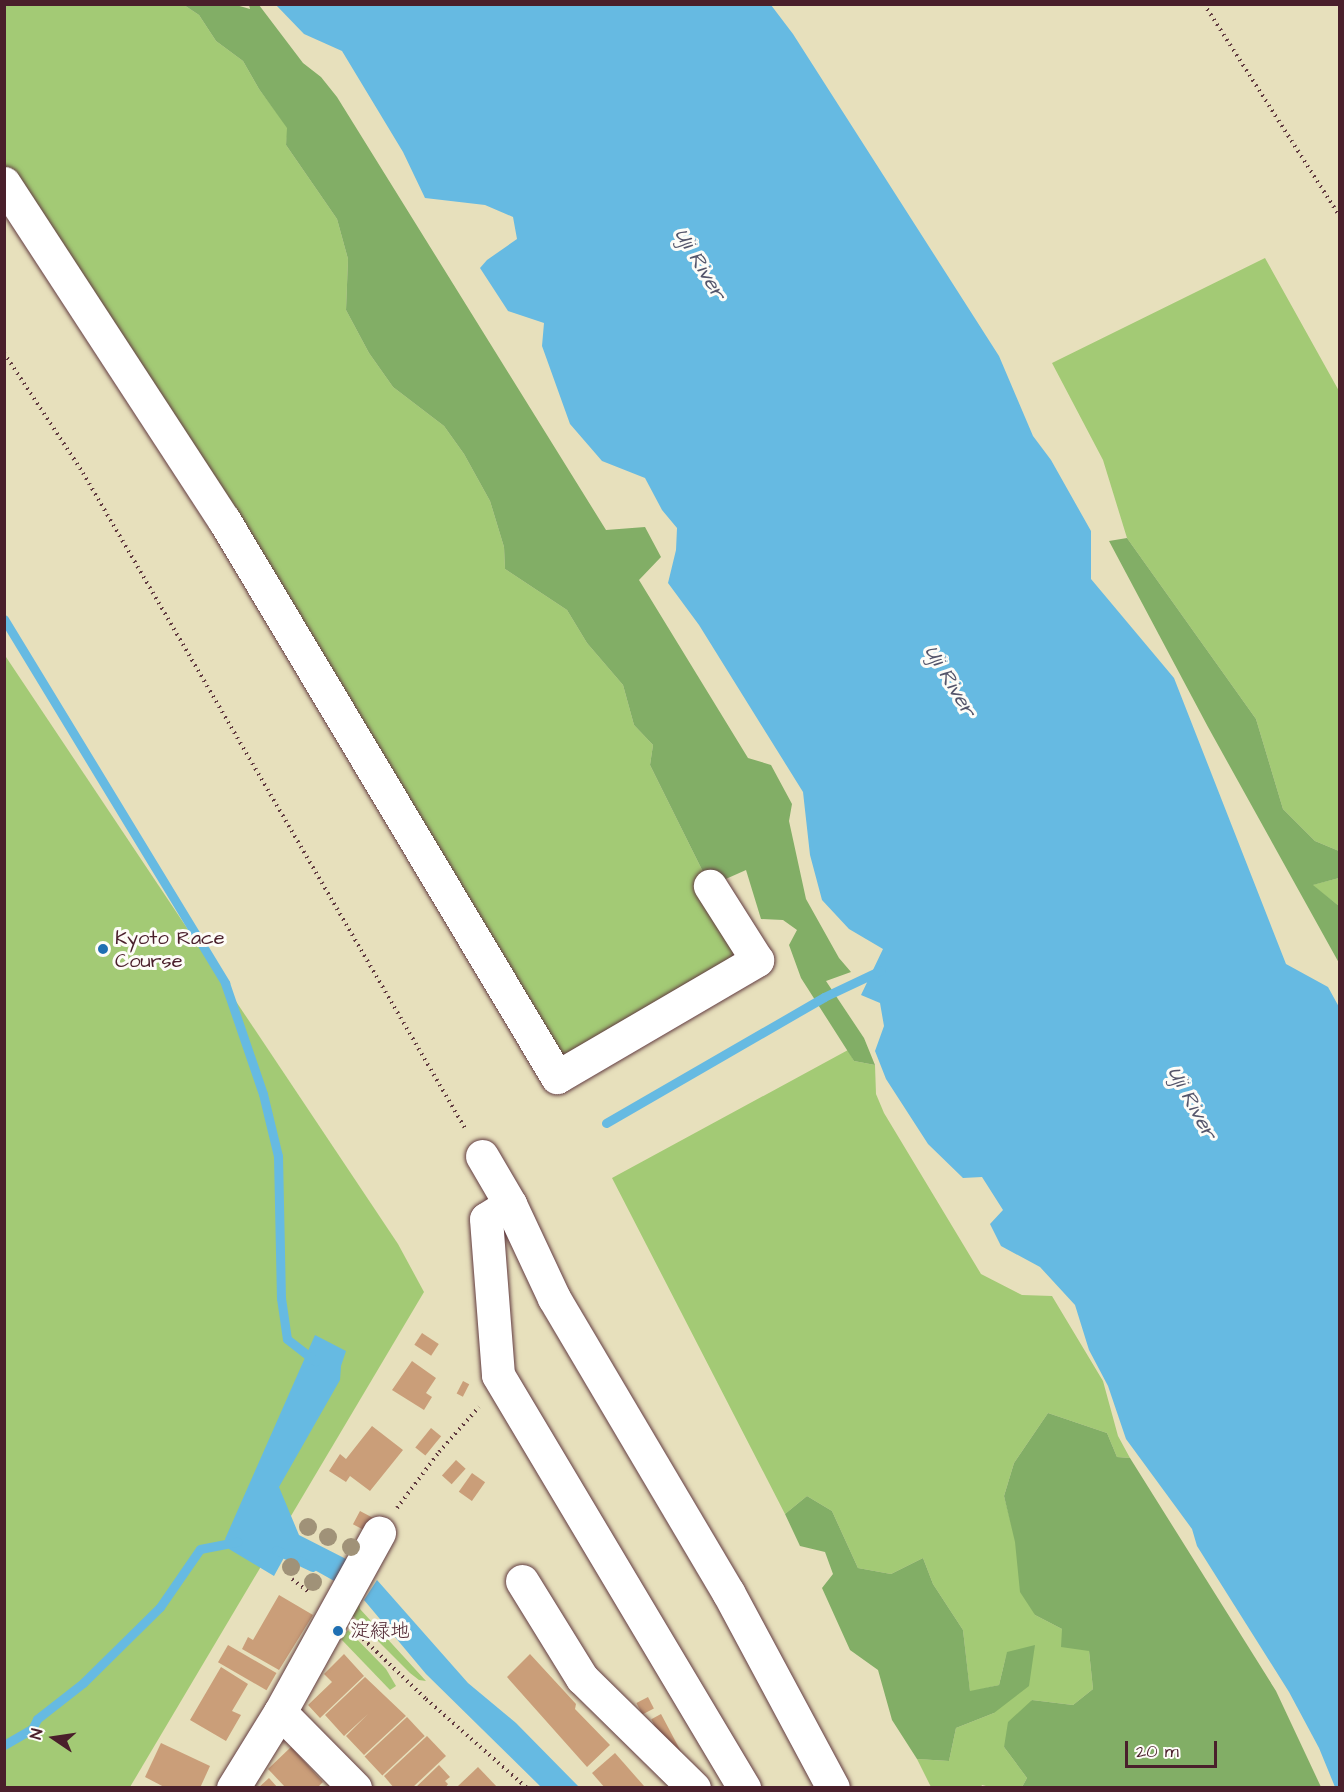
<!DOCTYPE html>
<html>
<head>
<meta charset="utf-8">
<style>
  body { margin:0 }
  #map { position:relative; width:1344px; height:1792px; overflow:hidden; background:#e7e0bc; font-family:"Architects Daughter","Klee One",sans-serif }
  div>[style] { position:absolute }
  .green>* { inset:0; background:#a3ca75 }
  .forest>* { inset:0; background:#82ae66 }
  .water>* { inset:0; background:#66bae2 }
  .stream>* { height:9px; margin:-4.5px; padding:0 4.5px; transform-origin:4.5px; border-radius:4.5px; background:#66bae2 }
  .building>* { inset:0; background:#ca9e79; transform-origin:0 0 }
  .path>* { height:4px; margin-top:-2px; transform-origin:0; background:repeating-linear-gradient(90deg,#623c41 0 1.5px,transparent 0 6px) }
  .roads { filter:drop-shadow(0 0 2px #623c41) drop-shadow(0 0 2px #623c41) }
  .minor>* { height:33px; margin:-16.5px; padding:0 16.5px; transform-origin:16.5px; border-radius:16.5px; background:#fff }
  .trees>* { width:18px; height:18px; margin:-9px; border-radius:50%; background:#a09278 }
  .dots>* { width:16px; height:16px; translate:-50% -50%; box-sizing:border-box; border:3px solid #fdfcf7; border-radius:50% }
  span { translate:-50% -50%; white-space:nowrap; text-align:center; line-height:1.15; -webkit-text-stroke:6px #fdfcf7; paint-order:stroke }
  .poi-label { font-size:20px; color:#4a1f2b }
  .left { translate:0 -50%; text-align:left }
  .water-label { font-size:21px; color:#54556b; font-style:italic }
  .frame { position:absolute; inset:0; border:6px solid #4a1f2b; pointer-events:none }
  .north { position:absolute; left:24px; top:1708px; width:60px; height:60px; -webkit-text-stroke:4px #fdfcf7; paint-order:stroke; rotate:283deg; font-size:16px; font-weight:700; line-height:24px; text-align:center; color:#4a1f2b }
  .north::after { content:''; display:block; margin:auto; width:21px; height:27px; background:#4a1f2b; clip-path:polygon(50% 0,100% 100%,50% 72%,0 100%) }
  .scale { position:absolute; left:1125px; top:1741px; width:92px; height:27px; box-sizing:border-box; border:3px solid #4a1f2b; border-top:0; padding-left:8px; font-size:18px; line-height:21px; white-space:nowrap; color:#4a1f2b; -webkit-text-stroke:4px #fdfcf7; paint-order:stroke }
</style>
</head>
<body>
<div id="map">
  <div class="green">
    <i style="clip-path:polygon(5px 5px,184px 5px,199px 15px,216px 41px,243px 61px,259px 89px,288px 128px,286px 145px,337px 219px,348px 259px,346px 310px,369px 353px,393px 387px,444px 426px,464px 454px,490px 501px,504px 547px,505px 569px,567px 610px,587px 643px,623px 685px,634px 725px,653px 745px,650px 765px,710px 886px,757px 960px,557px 1077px,5px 183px)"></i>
    <i style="clip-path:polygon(1265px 258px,1339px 391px,1339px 851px,1315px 841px,1283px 809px,1256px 719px,1127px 538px,1103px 460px,1052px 363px)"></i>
    <i style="clip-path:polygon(4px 654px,398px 1244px,424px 1292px,130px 1787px,5px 1787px)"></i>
    <i style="clip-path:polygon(1339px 878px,1339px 906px,1312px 885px)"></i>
    <i style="clip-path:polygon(848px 1050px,854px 1061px,875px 1065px,876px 1094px,884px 1113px,981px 1274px,1022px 1295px,1052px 1296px,1103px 1381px,1118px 1436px,1130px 1458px,1117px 1457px,1107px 1433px,1048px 1413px,1014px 1463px,1004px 1496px,1035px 1615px,1062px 1629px,1089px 1651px,1093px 1689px,1073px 1705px,1032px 1700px,1004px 1747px,1027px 1778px,1022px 1787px,990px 1787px,982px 1785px,981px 1787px,931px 1787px,917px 1759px,949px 1761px,956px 1728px,994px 1713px,1007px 1652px,999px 1685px,970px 1692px,963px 1630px,933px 1584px,923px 1558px,891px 1574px,858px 1568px,832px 1511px,807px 1496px,785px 1514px,612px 1178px)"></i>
    <i style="clip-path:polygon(359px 1600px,360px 1609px,426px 1681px,419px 1680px,410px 1673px,344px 1607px)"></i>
    <i style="clip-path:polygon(348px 1630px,386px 1669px,396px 1686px,390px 1690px,341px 1639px)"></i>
  </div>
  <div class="forest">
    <i style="clip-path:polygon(184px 5px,236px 5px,250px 9px,249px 5px,259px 5px,303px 63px,321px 77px,337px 97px,606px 530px,645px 527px,661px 557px,639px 580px,748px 758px,771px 765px,792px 804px,789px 821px,806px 899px,839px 958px,851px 972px,826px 981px,864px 1038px,875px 1065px,854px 1061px,801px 978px,789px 945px,797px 930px,783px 920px,761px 919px,746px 870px,710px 886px,650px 765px,653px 745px,634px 725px,623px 685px,587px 643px,567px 610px,505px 569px,504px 547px,490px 501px,464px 454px,444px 426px,393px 387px,369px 353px,346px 310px,348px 259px,337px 219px,286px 145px,287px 128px,259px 89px,243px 61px,216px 41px,199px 15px)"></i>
    <i style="clip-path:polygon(1127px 538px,1256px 719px,1283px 809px,1315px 841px,1339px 851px,1339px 878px,1313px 885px,1339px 906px,1339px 963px,1208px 727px,1109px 541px)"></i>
    <i style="clip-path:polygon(1048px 1413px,1107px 1433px,1117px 1457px,1130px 1458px,1276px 1691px,1321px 1787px,1022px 1787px,1027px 1778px,1004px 1747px,1008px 1722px,1032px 1700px,1073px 1705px,1093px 1689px,1089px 1651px,1061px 1647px,1062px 1629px,1035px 1615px,1020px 1592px,1015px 1542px,1004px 1496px,1014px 1463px)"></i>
    <i style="clip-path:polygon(807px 1496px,832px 1511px,858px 1568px,891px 1574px,923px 1558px,933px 1584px,963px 1630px,970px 1691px,999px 1685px,1007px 1652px,1035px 1645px,1029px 1686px,994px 1713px,956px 1728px,949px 1761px,917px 1759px,892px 1720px,878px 1670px,850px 1650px,822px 1588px,833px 1574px,825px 1552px,800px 1546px,785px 1514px)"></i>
  </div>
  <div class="water">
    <i style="clip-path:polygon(276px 5px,771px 5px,793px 34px,999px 356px,1033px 436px,1051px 460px,1091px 531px,1091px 579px,1174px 678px,1286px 964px,1328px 987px,1339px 1007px,1339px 1787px,1335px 1787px,1319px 1748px,1289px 1692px,1197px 1546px,1192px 1529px,1126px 1439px,1108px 1386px,1089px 1350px,1075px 1305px,1040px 1267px,1001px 1246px,990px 1224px,1003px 1210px,982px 1177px,963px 1178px,928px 1144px,886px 1079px,875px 1051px,884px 1026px,880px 1003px,861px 995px,883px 949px,849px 929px,822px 900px,810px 855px,803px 792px,699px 625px,668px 583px,676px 550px,677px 528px,662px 510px,645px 478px,602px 461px,570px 424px,542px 346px,544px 323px,508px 311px,480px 268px,487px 260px,517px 239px,513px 217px,485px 205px,425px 198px,403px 152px,342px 51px,304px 34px)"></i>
    <i style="clip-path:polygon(315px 1335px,346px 1351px,341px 1366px,340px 1380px,279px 1487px,299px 1535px,348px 1560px,336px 1582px,286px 1554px,274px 1576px,229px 1549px,225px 1539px)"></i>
    <i style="clip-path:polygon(377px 1580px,468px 1683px,516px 1723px,579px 1787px,541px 1787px,426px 1674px,364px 1600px)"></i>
  </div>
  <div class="stream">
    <i style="left:4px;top:619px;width:426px;rotate:58.7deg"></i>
    <i style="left:225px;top:983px;width:117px;rotate:71.1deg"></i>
    <i style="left:263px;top:1094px;width:64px;rotate:76.4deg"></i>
    <i style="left:278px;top:1156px;width:142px;rotate:88.8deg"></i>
    <i style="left:281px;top:1298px;width:41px;rotate:81.7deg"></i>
    <i style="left:287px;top:1339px;width:36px;rotate:38deg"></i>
    <i style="left:606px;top:1123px;width:252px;rotate:-30deg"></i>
    <i style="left:824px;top:997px;width:63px;rotate:-25.3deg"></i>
    <i style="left:276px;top:1550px;width:40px;rotate:25deg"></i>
    <i style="left:4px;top:1745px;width:32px;rotate:-30deg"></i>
    <i style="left:32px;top:1729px;width:11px;rotate:-63deg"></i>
    <i style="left:37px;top:1719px;width:58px;rotate:-38deg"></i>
    <i style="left:83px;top:1683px;width:108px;rotate:-44.6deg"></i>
    <i style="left:160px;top:1607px;width:70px;rotate:-55.4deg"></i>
    <i style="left:200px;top:1549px;width:38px;rotate:-11deg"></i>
  </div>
  <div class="building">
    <i style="left:422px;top:1333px;width:20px;height:14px;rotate:33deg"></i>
    <i style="clip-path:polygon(412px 1361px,436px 1378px,426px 1393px,432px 1397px,424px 1410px,392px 1390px)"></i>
    <i style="left:463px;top:1381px;width:7px;height:14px;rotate:27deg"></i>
    <i style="clip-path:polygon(372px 1426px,403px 1450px,370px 1491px,350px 1476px,346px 1482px,329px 1471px,340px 1454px,346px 1459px)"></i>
    <i style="left:431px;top:1428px;width:13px;height:25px;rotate:39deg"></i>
    <i style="left:456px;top:1460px;width:13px;height:21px;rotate:42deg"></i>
    <i style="left:472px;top:1473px;width:16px;height:23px;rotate:35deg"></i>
    <i style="left:360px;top:1511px;width:15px;height:15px;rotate:28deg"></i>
    <i style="clip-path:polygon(279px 1595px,313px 1615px,279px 1670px,242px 1649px,248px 1637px,253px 1640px)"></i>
    <i style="left:228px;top:1645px;width:56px;height:20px;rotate:30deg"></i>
    <i style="clip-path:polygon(344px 1654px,364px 1676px,320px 1718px,308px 1705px,332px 1682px,324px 1674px)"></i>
    <i style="clip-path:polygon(530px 1654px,576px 1704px,575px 1709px,610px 1745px,587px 1767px,507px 1677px)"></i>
    <i style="clip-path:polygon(221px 1667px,248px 1684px,232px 1711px,241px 1715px,226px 1741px,190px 1720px)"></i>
    <i style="clip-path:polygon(365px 1677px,406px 1716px,364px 1755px,346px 1736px,368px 1714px,344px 1736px,325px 1715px)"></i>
    <i style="left:648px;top:1697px;width:13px;height:13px;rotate:63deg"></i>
    <i style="left:661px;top:1714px;width:47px;height:11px;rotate:62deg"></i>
    <i style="left:407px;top:1717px;width:26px;height:58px;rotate:47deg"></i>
    <i style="clip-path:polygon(427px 1736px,446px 1756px,412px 1788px,394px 1788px,384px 1776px)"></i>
    <i style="clip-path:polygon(161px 1743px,210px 1766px,200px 1788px,166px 1788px,145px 1777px)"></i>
    <i style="clip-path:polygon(291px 1747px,323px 1782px,317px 1788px,286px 1788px,268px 1769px)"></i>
    <i style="clip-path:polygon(615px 1753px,644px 1786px,641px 1788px,605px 1788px,592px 1773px)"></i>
    <i style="clip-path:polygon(439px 1765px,450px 1777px,445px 1781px,448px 1784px,445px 1788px,415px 1788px)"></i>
    <i style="clip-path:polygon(478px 1767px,498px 1788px,458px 1786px)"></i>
    <i style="clip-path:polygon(269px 1778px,278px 1788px,258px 1788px)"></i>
  </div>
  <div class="path">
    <i style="left:1204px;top:4px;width:253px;rotate:57.4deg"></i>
    <i style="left:4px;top:353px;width:144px;rotate:56.6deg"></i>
    <i style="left:83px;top:473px;width:760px;rotate:59.76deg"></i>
    <i style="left:397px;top:1508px;width:70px;rotate:-53.1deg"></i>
    <i style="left:439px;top:1452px;width:60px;rotate:-48.4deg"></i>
    <i style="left:292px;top:1579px;width:23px;rotate:38deg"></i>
    <i style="left:359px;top:1635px;width:93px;rotate:43.7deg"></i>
    <i style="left:426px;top:1699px;width:135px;rotate:41.4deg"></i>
  </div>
  <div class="roads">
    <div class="minor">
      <i style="left:4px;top:183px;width:402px;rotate:56.9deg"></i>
      <i style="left:224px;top:520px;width:649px;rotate:59.13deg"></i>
      <i style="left:557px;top:1077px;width:232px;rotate:-30.3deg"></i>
      <i style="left:757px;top:960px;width:88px;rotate:-122.4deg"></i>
      <i style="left:482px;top:1156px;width:56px;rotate:59.7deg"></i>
      <i style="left:510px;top:1204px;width:104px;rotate:64.9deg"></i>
      <i style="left:554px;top:1298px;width:342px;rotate:59.4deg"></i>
      <i style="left:728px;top:1592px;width:222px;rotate:61.8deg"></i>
      <i style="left:510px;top:1204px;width:28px;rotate:148deg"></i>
      <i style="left:486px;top:1219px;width:156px;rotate:85.6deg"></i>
      <i style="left:498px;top:1375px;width:481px;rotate:59.2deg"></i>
      <i style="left:522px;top:1581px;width:114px;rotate:58.3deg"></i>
      <i style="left:582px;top:1678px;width:157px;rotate:44.5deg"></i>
      <i style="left:280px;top:1712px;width:107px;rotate:45.4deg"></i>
      <i style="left:233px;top:1788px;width:89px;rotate:-58.3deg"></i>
      <i style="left:280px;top:1712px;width:205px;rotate:-61.1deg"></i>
    </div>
  </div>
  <div class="trees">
    <i style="left:308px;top:1527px"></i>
    <i style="left:328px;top:1537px"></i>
    <i style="left:351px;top:1547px"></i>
    <i style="left:291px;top:1567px"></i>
    <i style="left:313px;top:1582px"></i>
  </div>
  <div class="dots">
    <i style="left:103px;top:949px;background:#1f6fb2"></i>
    <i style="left:338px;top:1631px;background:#1f6fb2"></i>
  </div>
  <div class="poi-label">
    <span class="left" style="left:115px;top:950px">Kyoto Race<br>Course</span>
    <span class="left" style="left:350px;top:1631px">淀緑地</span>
  </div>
  <div class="water-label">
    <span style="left:700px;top:264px;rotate:59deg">Uji River</span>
    <span style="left:950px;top:681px;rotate:59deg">Uji River</span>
    <span style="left:1192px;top:1103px;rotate:61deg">Uji River</span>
  </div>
  <div class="frame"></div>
  <div class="north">N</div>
  <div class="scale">20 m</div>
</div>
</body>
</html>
